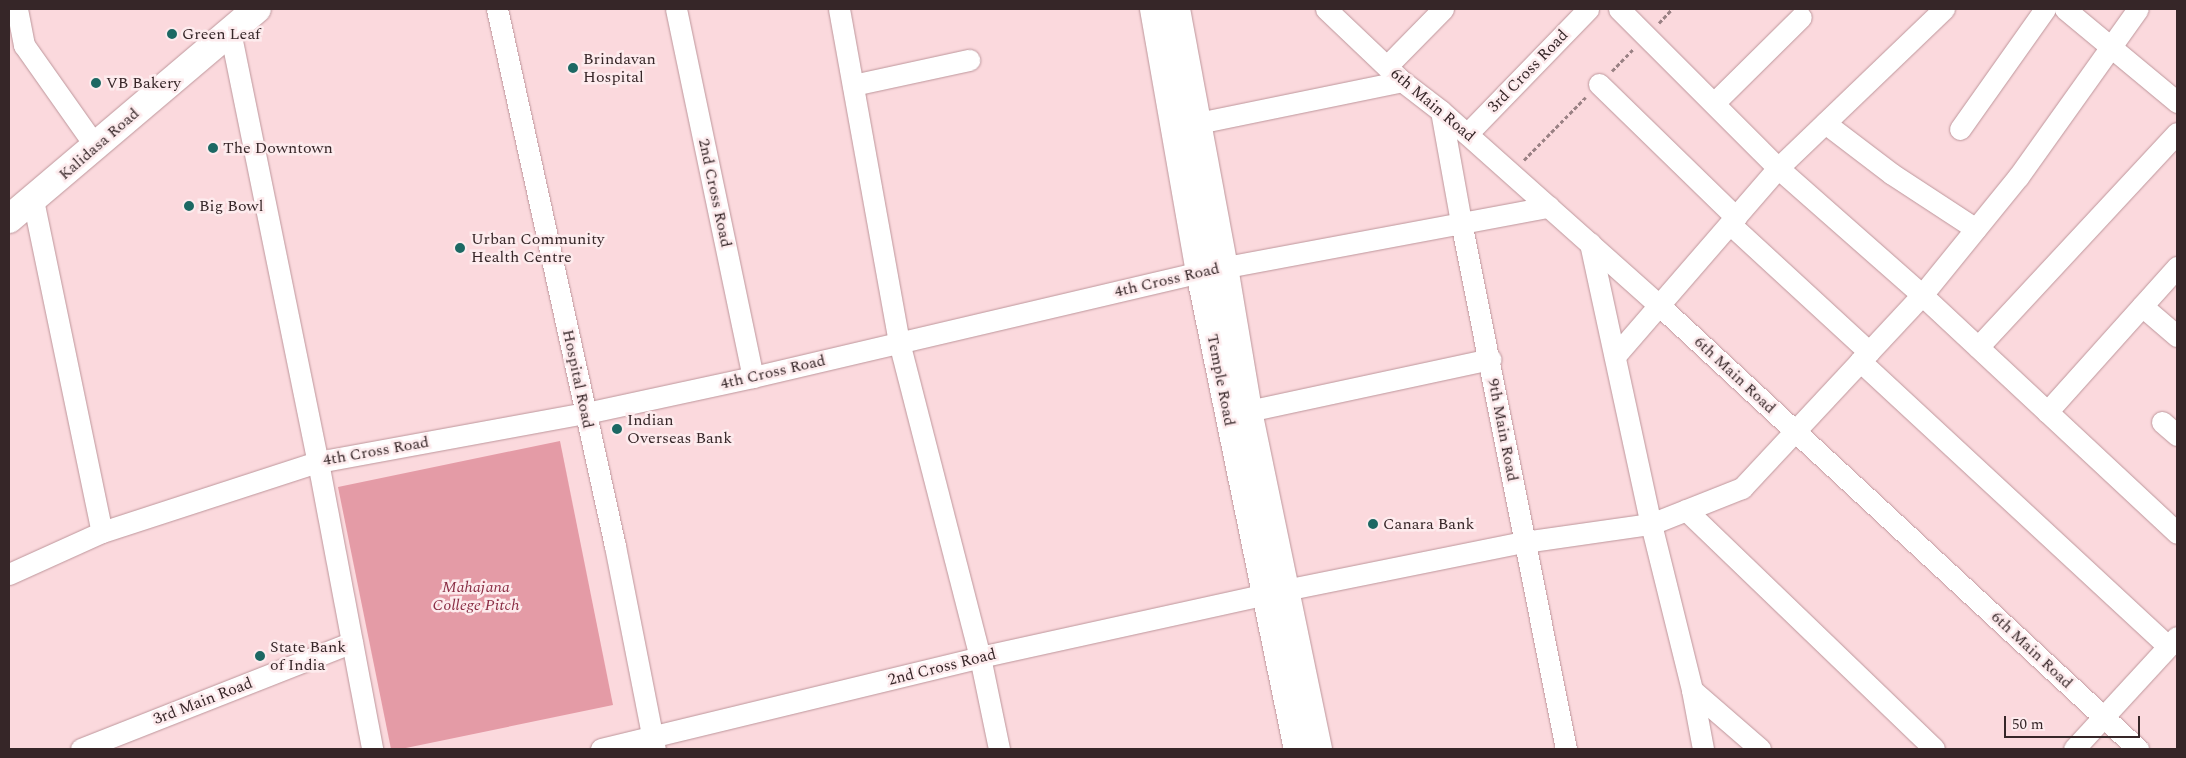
<!DOCTYPE html>
<html>
<head>
<meta charset="utf-8">
<style>
  body { margin:0 }
  #map { position:relative; width:2186px; height:758px; overflow:hidden; background:#fbd9dd; font-family:Spectral,serif }
  div>[style] { position:absolute }
  .green>* { inset:0; background:#e49ba6 }
  .path>* { height:3px; margin-top:-1.5px; transform-origin:0; background:repeating-linear-gradient(90deg,#9a8184 0 4px,transparent 0 6.5px) }
  .roads { filter:drop-shadow(0 0 1px #bd969b) drop-shadow(0 0 1px #bd969b) }
  .street>* { height:21px; margin:-10.5px; padding:0 10.5px; transform-origin:10.5px; border-radius:10.5px; background:#fff }
  .secondary>* { height:28px; margin:-14px; padding:0 14px; transform-origin:14px; border-radius:14px; background:#fff }
  .dots>* { width:14px; height:14px; translate:-50% -50%; box-sizing:border-box; border:2px solid #fdebed; border-radius:50% }
  span { translate:-50% -50%; white-space:nowrap; text-align:center; line-height:1.15; -webkit-text-stroke:5px #fdebed; paint-order:stroke }
  .poi-label { font-size:16px; color:#362628 }
  .left { translate:0 -50%; text-align:left }
  .street-label { font-size:16px; color:#362628 }
  .park-label { font-size:16px; color:#8a2d44; font-style:italic }
  .frame { position:absolute; inset:0; border:10px solid #362628; pointer-events:none }
  .scale { position:absolute; left:2004px; top:716px; width:136px; height:22px; box-sizing:border-box; border:2px solid #362628; border-top:0; padding-left:6px; font-size:15px; line-height:18px; white-space:nowrap; color:#362628; -webkit-text-stroke:4px #fdebed; paint-order:stroke }
</style>
</head>
<body>
<div id="map">
  <div class="green">
    <i style="clip-path:polygon(560px 441px,613px 705px,401px 749px,391px 749px,338px 487px)"></i>
  </div>
  <div class="path">
    <i style="left:1659px;top:23px;width:19px;rotate:-47deg"></i>
    <i style="left:1612px;top:71px;width:30px;rotate:-46deg"></i>
    <i style="left:1524px;top:160px;width:88px;rotate:-45.5deg"></i>
  </div>
  <div class="roads">
    <div class="street">
      <i style="left:17px;top:9px;width:37px;rotate:79deg"></i>
      <i style="left:24px;top:45px;width:125px;rotate:54.8deg"></i>
      <i style="left:497px;top:9px;width:550px;rotate:77.61deg"></i>
      <i style="left:615px;top:546px;width:207px;rotate:78.9deg"></i>
      <i style="left:676px;top:9px;width:376px;rotate:78.2deg"></i>
      <i style="left:839px;top:9px;width:338px;rotate:79.8deg"></i>
      <i style="left:899px;top:342px;width:325px;rotate:75.6deg"></i>
      <i style="left:980px;top:657px;width:94px;rotate:78.3deg"></i>
      <i style="left:1326px;top:9px;width:105px;rotate:43.5deg"></i>
      <i style="left:1402px;top:81px;width:49px;rotate:37.6deg"></i>
      <i style="left:1441px;top:111px;width:293px;rotate:41.7deg"></i>
      <i style="left:1660px;top:306px;width:652px;rotate:42.82deg"></i>
      <i style="left:1619px;top:9px;width:225px;rotate:45deg"></i>
      <i style="left:1778px;top:168px;width:192px;rotate:41.4deg"></i>
      <i style="left:1922px;top:295px;width:349px;rotate:43deg"></i>
      <i style="left:2065px;top:9px;width:146px;rotate:39.7deg"></i>
      <i style="left:230px;top:31px;width:440px;rotate:78.5deg"></i>
      <i style="left:318px;top:462px;width:292px;rotate:79.3deg"></i>
      <i style="left:1387px;top:66px;width:80px;rotate:-45.5deg"></i>
      <i style="left:1599px;top:84px;width:191px;rotate:44.2deg"></i>
      <i style="left:853px;top:85px;width:119px;rotate:-12.2deg"></i>
      <i style="left:1714px;top:103px;width:122px;rotate:-44.7deg"></i>
      <i style="left:1441px;top:111px;width:113px;rotate:79.8deg"></i>
      <i style="left:1461px;top:222px;width:537px;rotate:78.73deg"></i>
      <i style="left:1198px;top:123px;width:208px;rotate:-11.6deg"></i>
      <i style="left:1825px;top:123px;width:84px;rotate:37.3deg"></i>
      <i style="left:1892px;top:174px;width:100px;rotate:33.2deg"></i>
      <i style="left:1960px;top:129px;width:147px;rotate:-54.7deg"></i>
      <i style="left:1467px;top:134px;width:174px;rotate:-45.9deg"></i>
      <i style="left:33px;top:200px;width:339px;rotate:78.3deg"></i>
      <i style="left:1730px;top:224px;width:189px;rotate:42.6deg"></i>
      <i style="left:1590px;top:243px;width:288px;rotate:77.8deg"></i>
      <i style="left:1651px;top:524px;width:171px;rotate:76.1deg"></i>
      <i style="left:1692px;top:690px;width:60px;rotate:79.4deg"></i>
      <i style="left:2142px;top:306px;width:46px;rotate:40.6deg"></i>
      <i style="left:1978px;top:347px;width:292px;rotate:-47.1deg"></i>
      <i style="left:1615px;top:356px;width:249px;rotate:-49.1deg"></i>
      <i style="left:1778px;top:168px;width:230px;rotate:-43.8deg"></i>
      <i style="left:1860px;top:361px;width:420px;rotate:42.8deg"></i>
      <i style="left:1248px;top:411px;width:248px;rotate:-12.1deg"></i>
      <i style="left:2047px;top:412px;width:195px;rotate:-48.1deg"></i>
      <i style="left:2162px;top:422px;width:20px;rotate:41deg"></i>
      <i style="left:1686px;top:510px;width:344px;rotate:43.9deg"></i>
      <i style="left:9px;top:574px;width:102px;rotate:-24.3deg"></i>
      <i style="left:102px;top:532px;width:227px;rotate:-18deg"></i>
      <i style="left:318px;top:462px;width:272px;rotate:-10.4deg"></i>
      <i style="left:586px;top:413px;width:171px;rotate:-12.2deg"></i>
      <i style="left:753px;top:377px;width:459px;rotate:-13.2deg"></i>
      <i style="left:1200px;top:272px;width:355px;rotate:-10.6deg"></i>
      <i style="left:1692px;top:690px;width:90px;rotate:40.9deg"></i>
      <i style="left:81px;top:749px;width:291px;rotate:-21.5deg"></i>
      <i style="left:601px;top:749px;width:390px;rotate:-13.6deg"></i>
      <i style="left:980px;top:657px;width:312px;rotate:-12.4deg"></i>
      <i style="left:1285px;top:590px;width:244px;rotate:-11.4deg"></i>
      <i style="left:1524px;top:542px;width:128px;rotate:-8.1deg"></i>
      <i style="left:1651px;top:524px;width:98px;rotate:-21.6deg"></i>
      <i style="left:1742px;top:488px;width:264px;rotate:-47deg"></i>
      <i style="left:1922px;top:295px;width:152px;rotate:-50.9deg"></i>
      <i style="left:2018px;top:177px;width:206px;rotate:-54.5deg"></i>
      <i style="left:2074px;top:749px;width:152px;rotate:-47.4deg"></i>
    </div>
    <div class="secondary">
      <i style="left:1154px;top:9px;width:267px;rotate:80.1deg"></i>
      <i style="left:1200px;top:272px;width:487px;rotate:78.4deg"></i>
      <i style="left:1176px;top:9px;width:262px;rotate:79.5deg"></i>
      <i style="left:1224px;top:267px;width:146px;rotate:80.5deg"></i>
      <i style="left:1248px;top:411px;width:345px;rotate:78.3deg"></i>
      <i style="left:9px;top:219px;width:325px;rotate:-40.3deg"></i>
    </div>
  </div>
  <div class="dots">
    <i style="left:172px;top:34px;background:#1c6863"></i>
    <i style="left:573px;top:68px;background:#1c6863"></i>
    <i style="left:96px;top:83px;background:#1c6863"></i>
    <i style="left:213px;top:148px;background:#1c6863"></i>
    <i style="left:189px;top:206px;background:#1c6863"></i>
    <i style="left:460px;top:248px;background:#1c6863"></i>
    <i style="left:617px;top:429px;background:#1c6863"></i>
    <i style="left:1373px;top:524px;background:#1c6863"></i>
    <i style="left:260px;top:656px;background:#1c6863"></i>
  </div>
  <div class="poi-label">
    <span class="left" style="left:182px;top:34px">Green Leaf</span>
    <span class="left" style="left:583px;top:68px">Brindavan<br>Hospital</span>
    <span class="left" style="left:106px;top:83px">VB Bakery</span>
    <span class="left" style="left:223px;top:148px">The Downtown</span>
    <span class="left" style="left:199px;top:206px">Big Bowl</span>
    <span class="left" style="left:471px;top:248px">Urban Community<br>Health Centre</span>
    <span class="left" style="left:627px;top:429px">Indian<br>Overseas Bank</span>
    <span class="left" style="left:1383px;top:524px">Canara Bank</span>
    <span class="left" style="left:270px;top:656px">State Bank<br>of India</span>
  </div>
  <div class="street-label">
    <span style="left:1528px;top:71px;rotate:-46deg">3rd Cross Road</span>
    <span style="left:1433px;top:105px;rotate:40deg">6th Main Road</span>
    <span style="left:99px;top:144px;rotate:-41deg">Kalidasa Road</span>
    <span style="left:715px;top:193px;rotate:78deg">2nd Cross Road</span>
    <span style="left:1167px;top:280px;rotate:-13deg">4th Cross Road</span>
    <span style="left:773px;top:372px;rotate:-13deg">4th Cross Road</span>
    <span style="left:1735px;top:375px;rotate:43deg">6th Main Road</span>
    <span style="left:578px;top:379px;rotate:78deg">Hospital Road</span>
    <span style="left:1221px;top:380px;rotate:79deg">Temple Road</span>
    <span style="left:1503px;top:430px;rotate:79deg">9th Main Road</span>
    <span style="left:376px;top:451px;rotate:-10deg">4th Cross Road</span>
    <span style="left:2032px;top:650px;rotate:43deg">6th Main Road</span>
    <span style="left:942px;top:667px;rotate:-14deg">2nd Cross Road</span>
    <span style="left:203px;top:701px;rotate:-21deg">3rd Main Road</span>
  </div>
  <div class="park-label">
    <span style="left:476px;top:596px">Mahajana<br>College Pitch</span>
  </div>
  <div class="frame"></div>
  <div class="scale">50 m</div>
</div>
</body>
</html>
